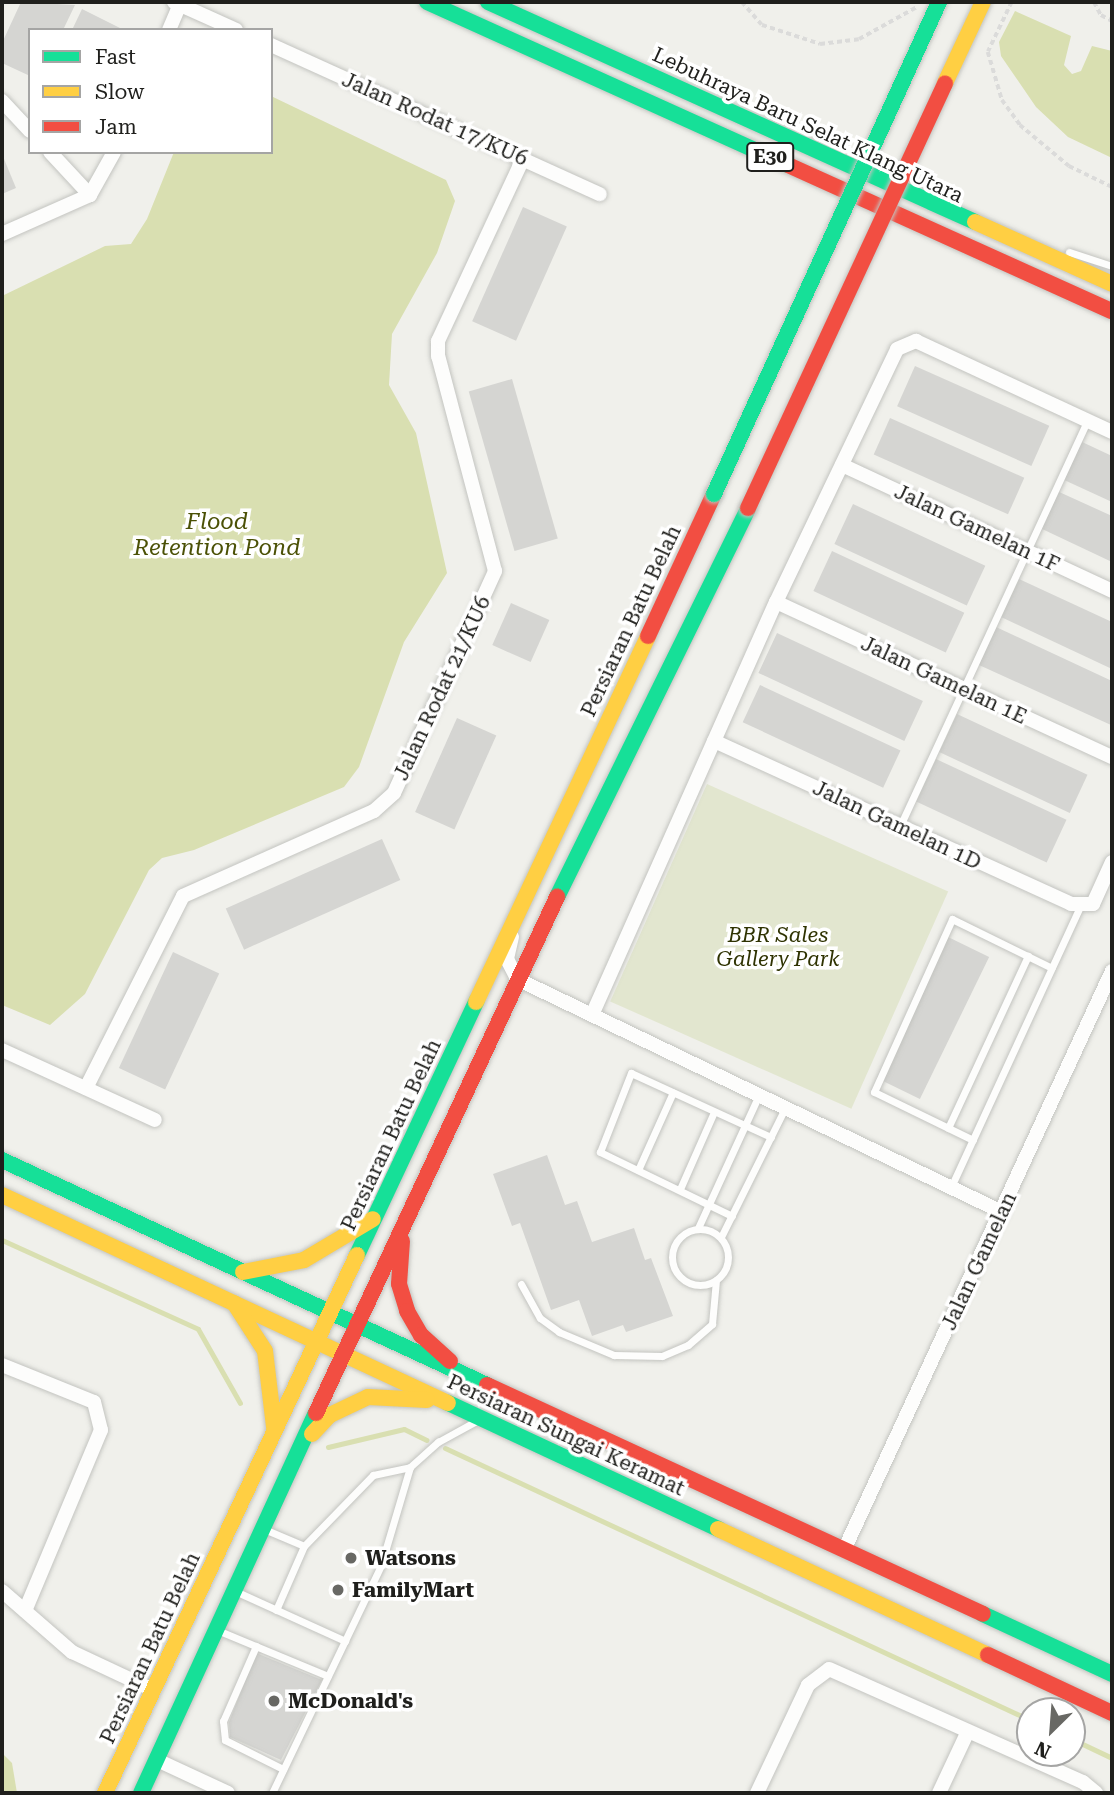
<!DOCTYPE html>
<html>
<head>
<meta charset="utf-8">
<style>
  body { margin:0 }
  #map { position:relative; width:1114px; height:1795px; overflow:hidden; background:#f0f0eb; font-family:"Roboto Serif",serif }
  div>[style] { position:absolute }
  .green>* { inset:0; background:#e2e6cf; transform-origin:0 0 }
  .water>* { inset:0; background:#d9dfb1 }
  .stream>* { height:5px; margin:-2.5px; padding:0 2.5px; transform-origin:2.5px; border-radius:2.5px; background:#d9dfb1 }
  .building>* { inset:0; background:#d5d5d2; transform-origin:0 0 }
  .path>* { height:3.5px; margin-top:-1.75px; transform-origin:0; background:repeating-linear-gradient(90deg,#dbdbda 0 5px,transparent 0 8.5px) }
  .roads { filter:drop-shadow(0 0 2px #c3c4c0) drop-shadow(0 0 2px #c3c4c0) }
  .lane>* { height:7px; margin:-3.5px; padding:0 3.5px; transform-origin:3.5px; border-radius:3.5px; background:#fdfdfc }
  .lane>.ring { margin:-3.5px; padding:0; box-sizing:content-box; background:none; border:7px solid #fdfdfc; border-radius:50% }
  .street>* { height:14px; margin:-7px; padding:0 7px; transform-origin:7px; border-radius:7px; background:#fdfdfc }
  .fast>* { height:16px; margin:-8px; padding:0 8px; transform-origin:8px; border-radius:8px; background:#16e098 }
  .slow>* { height:16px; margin:-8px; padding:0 8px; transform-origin:8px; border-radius:8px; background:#ffcf43 }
  .jam>* { height:16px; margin:-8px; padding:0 8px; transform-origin:8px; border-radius:8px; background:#f24e42 }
  .bridges { filter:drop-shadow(0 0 2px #c3c4c0) drop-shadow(0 0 2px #c3c4c0) }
  .fast-bridge>* { height:16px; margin:-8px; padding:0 8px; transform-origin:8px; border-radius:8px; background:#16e098 }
  .slow-bridge>* { height:16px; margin:-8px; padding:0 8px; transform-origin:8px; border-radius:8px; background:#ffcf43 }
  .jam-bridge>* { height:16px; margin:-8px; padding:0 8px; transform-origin:8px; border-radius:8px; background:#f24e42 }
  .dots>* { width:19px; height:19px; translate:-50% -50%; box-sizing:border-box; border:4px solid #fff; border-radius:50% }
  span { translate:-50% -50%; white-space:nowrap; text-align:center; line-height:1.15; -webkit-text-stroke:7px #fff; paint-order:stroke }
  .shield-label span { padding:2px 5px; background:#fff; border:2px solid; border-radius:5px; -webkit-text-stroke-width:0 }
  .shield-label { font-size:19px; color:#1f1f1c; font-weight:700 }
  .street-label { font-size:21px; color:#1f1f1c }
  .park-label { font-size:21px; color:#2f3302; font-style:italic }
  .poi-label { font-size:21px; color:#1f1f1c; font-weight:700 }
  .left { translate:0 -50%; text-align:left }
  .water-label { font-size:23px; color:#4b5106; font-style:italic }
  .frame { position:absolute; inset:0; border:4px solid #1f1f1c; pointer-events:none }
  .legend { position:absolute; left:28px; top:28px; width:245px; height:126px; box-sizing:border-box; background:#fff; border:2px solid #a5a5a4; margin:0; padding:9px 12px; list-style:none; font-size:21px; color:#1f1f1c }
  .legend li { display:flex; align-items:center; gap:14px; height:35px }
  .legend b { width:35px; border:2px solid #a5a5a4 }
  .north { position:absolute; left:1016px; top:1697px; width:70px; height:70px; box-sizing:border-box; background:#fff; border:2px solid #a5a5a4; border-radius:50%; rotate:205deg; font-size:19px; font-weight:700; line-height:28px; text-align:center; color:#1f1f1c }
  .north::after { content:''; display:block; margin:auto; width:24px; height:32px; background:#686864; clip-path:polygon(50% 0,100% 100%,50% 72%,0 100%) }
</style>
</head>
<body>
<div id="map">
  <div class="green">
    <i style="left:707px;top:784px;width:264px;height:238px;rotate:24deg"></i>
  </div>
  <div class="water">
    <i style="clip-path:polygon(1015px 11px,1071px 36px,1064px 65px,1072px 74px,1081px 71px,1092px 46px,1112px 51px,1112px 158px,1068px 137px,1036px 107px,1001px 56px,999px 42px)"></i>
    <i style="clip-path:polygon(271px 96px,446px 180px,455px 201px,437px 253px,392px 334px,389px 385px,416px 433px,447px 573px,404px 642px,359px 767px,344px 787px,194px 850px,162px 858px,149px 870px,85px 994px,50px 1025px,2px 1005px,2px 296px,105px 246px,131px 244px,147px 219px,174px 152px,271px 152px)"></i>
    <i style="clip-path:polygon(2px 1753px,12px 1763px,17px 1793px,2px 1793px)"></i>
  </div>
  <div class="stream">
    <i style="left:2px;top:1240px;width:215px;rotate:24.4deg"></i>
    <i style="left:198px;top:1329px;width:85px;rotate:60.4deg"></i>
    <i style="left:328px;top:1447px;width:78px;rotate:-13.3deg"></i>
    <i style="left:404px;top:1429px;width:25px;rotate:26deg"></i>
    <i style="left:445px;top:1448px;width:645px;rotate:24.94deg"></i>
    <i style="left:1072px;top:1739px;width:44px;rotate:25.4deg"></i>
  </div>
  <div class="building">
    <i style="clip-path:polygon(21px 2px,75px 5px,63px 30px,30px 30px,30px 76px,2px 63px,2px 43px)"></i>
    <i style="clip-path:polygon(82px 9px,124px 30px,72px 30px)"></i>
    <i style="clip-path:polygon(2px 154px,16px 188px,2px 194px)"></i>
    <i style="left:523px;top:207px;width:48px;height:125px;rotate:24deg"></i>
    <i style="left:915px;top:366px;width:147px;height:44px;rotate:24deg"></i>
    <i style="left:512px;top:379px;width:166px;height:45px;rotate:74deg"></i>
    <i style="left:890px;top:418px;width:147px;height:40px;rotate:24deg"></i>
    <i style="clip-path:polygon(1080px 441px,1112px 456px,1112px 502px,1062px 479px)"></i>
    <i style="clip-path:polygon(1057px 491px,1112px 516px,1112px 562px,1040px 528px)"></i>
    <i style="left:853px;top:504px;width:146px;height:44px;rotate:25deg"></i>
    <i style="left:832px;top:551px;width:146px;height:44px;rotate:25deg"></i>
    <i style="clip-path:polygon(1019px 579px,1112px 622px,1112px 669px,1001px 617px)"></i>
    <i style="left:511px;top:603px;width:42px;height:46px;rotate:24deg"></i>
    <i style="clip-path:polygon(996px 627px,1112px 681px,1111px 725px,979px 665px)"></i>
    <i style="left:777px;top:633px;width:161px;height:44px;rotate:25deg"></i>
    <i style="left:760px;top:685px;width:155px;height:41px;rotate:25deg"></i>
    <i style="left:957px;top:714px;width:144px;height:42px;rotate:25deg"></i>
    <i style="left:457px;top:718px;width:43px;height:103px;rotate:24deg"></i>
    <i style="left:936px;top:759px;width:144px;height:47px;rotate:25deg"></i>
    <i style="left:382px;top:839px;width:45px;height:171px;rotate:66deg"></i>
    <i style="left:946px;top:936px;width:48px;height:158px;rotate:26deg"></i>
    <i style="left:173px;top:952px;width:51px;height:128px;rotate:25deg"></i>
    <i style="clip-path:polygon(547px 1155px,565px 1205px,577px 1201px,592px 1242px,634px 1228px,645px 1260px,651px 1258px,673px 1316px,626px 1332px,623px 1325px,592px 1336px,579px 1300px,551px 1310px,520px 1223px,512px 1226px,493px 1174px)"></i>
    <i style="clip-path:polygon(256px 1653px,322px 1680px,281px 1760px,230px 1737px,229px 1722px)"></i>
  </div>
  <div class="path">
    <i style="left:742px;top:2px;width:30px;rotate:49deg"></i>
    <i style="left:762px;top:25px;width:61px;rotate:18.1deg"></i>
    <i style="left:820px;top:44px;width:39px;rotate:-7deg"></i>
    <i style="left:859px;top:39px;width:66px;rotate:-28.9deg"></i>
    <i style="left:1012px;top:2px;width:55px;rotate:115.6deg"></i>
    <i style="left:988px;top:52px;width:50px;rotate:73.7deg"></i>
    <i style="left:1002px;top:100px;width:31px;rotate:54deg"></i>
    <i style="left:1020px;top:125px;width:64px;rotate:39.9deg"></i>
    <i style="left:1069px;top:166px;width:48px;rotate:26deg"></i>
    <i style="left:1094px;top:2px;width:15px;rotate:62deg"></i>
    <i style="left:1101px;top:15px;width:13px;rotate:29deg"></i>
  </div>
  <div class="roads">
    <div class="lane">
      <i style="left:1069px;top:252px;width:45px;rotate:18deg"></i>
      <i style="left:900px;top:826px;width:446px;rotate:-65.2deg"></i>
      <i style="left:948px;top:1128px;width:190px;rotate:-65.1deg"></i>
      <i style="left:973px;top:1140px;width:110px;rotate:-154.1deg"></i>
      <i style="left:874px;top:1092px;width:190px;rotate:-65.7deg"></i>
      <i style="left:952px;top:919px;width:111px;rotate:26.1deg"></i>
      <i style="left:638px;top:1170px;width:85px;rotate:-65.8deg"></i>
      <i style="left:951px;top:1187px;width:311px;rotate:-65.3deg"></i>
      <i style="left:680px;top:1189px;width:84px;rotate:-66.2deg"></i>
      <i style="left:732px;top:1216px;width:147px;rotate:-154.1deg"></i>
      <i style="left:600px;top:1152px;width:85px;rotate:-68.6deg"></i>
      <i style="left:631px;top:1073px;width:154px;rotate:24.6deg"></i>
      <i style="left:698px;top:1228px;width:146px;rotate:-65.4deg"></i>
      <i class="ring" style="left:672px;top:1229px;width:49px;height:49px"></i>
      <i style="left:721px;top:1237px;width:144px;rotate:-63.6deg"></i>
      <i style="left:521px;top:1284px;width:39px;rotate:61deg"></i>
      <i style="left:540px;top:1318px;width:24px;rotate:36deg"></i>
      <i style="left:559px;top:1332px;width:60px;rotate:22.7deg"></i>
      <i style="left:614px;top:1355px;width:48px;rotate:1.2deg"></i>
      <i style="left:662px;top:1356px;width:28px;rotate:-23deg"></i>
      <i style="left:688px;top:1345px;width:32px;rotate:-41deg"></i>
      <i style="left:712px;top:1324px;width:44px;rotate:-84.8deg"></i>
      <i style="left:264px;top:1529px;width:43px;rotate:23deg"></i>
      <i style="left:304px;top:1546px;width:99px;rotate:-45.8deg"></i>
      <i style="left:373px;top:1475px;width:38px;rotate:-12deg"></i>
      <i style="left:235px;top:1591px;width:121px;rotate:24.4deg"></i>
      <i style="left:276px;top:1610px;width:70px;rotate:-66.4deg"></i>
      <i style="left:217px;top:1630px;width:120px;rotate:22.5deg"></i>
      <i style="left:256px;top:1646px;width:82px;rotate:113.7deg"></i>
      <i style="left:223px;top:1721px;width:19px;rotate:84deg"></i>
      <i style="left:225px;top:1740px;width:65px;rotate:26.6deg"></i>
      <i style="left:272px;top:1793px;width:253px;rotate:-64.4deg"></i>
      <i style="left:381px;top:1565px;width:102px;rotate:-73.5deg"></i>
      <i style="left:410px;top:1467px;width:38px;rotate:-42deg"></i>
      <i style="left:438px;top:1442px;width:46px;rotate:-28.8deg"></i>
    </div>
    <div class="street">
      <i style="left:174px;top:2px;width:68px;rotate:24.3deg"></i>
      <i style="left:169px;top:30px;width:28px;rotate:-67deg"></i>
      <i style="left:271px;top:45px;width:361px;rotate:24.4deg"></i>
      <i style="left:2px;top:101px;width:41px;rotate:47deg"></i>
      <i style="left:50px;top:152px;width:59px;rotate:47.1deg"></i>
      <i style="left:2px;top:234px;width:96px;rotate:-23.9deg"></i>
      <i style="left:90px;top:195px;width:49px;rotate:-60.8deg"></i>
      <i style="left:842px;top:465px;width:298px;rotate:25deg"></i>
      <i style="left:776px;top:602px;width:370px;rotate:24.8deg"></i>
      <i style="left:714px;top:741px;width:392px;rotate:24.5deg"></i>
      <i style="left:1071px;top:904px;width:22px"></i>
      <i style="left:1093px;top:904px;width:46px;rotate:-65.7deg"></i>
      <i style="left:512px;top:937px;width:23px;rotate:103deg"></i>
      <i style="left:507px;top:959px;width:22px;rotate:63deg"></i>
      <i style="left:517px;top:979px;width:538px;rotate:25.66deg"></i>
      <i style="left:592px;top:1015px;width:452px;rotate:-66deg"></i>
      <i style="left:776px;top:602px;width:280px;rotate:-64.4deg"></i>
      <i style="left:897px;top:349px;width:21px;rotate:-23deg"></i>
      <i style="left:916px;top:341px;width:216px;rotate:24.9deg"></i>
      <i style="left:2px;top:1050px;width:168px;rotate:24.6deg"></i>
      <i style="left:86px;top:1088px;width:215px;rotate:-63.2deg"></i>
      <i style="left:183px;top:896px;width:209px;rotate:-24deg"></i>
      <i style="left:374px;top:811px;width:27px;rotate:-42deg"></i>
      <i style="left:394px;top:793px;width:244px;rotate:-65.5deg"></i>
      <i style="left:495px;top:571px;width:222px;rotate:-104.8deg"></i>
      <i style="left:438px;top:356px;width:15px;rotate:-90deg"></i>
      <i style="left:438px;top:341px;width:201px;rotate:-65deg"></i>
      <i style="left:2px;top:1365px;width:99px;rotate:21.9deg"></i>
      <i style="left:94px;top:1402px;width:29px;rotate:76deg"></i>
      <i style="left:101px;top:1430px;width:196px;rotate:112.8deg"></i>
      <i style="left:844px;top:1550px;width:638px;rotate:-65.16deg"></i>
      <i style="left:2px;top:1591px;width:93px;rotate:41.1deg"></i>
      <i style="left:72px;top:1652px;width:89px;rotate:25.1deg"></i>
      <i style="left:157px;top:1760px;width:78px;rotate:24.9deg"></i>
      <i style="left:757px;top:1793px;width:119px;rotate:-64.7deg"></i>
      <i style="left:808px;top:1685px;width:26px;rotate:-37deg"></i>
      <i style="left:829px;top:1669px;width:278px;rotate:24deg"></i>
      <i style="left:1083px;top:1782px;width:17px;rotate:40deg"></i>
      <i style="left:939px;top:1793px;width:68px;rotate:-64.9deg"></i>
    </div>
    <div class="fast">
      <i style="left:427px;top:2px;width:396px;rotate:24.3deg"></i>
      <i style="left:488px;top:2px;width:534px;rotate:24.31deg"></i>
      <i style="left:557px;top:897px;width:433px;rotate:-63.8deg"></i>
      <i style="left:2px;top:1160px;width:535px;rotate:24.89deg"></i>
      <i style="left:357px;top:1255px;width:280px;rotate:-64.8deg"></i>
      <i style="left:448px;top:1403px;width:298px;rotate:25deg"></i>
      <i style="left:983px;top:1614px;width:142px;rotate:24.9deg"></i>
      <i style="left:141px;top:1793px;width:418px;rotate:-65.3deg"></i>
    </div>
    <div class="slow">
      <i style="left:975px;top:222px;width:150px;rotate:24.3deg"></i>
      <i style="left:476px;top:1002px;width:404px;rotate:-64.8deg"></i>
      <i style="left:2px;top:1195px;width:492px;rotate:25deg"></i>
      <i style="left:243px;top:1272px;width:62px;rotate:-11.1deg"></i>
      <i style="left:304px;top:1260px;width:80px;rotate:-30.7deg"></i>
      <i style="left:234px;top:1303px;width:57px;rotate:57.1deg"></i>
      <i style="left:265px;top:1351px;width:77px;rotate:83.2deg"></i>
      <i style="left:312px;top:1434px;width:26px;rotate:-47deg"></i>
      <i style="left:330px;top:1415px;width:42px;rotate:-25.3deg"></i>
      <i style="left:368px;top:1397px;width:59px;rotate:2.9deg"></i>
      <i style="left:718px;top:1529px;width:298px;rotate:25deg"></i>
      <i style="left:105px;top:1793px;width:594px;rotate:-64.9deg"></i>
    </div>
    <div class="jam">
      <i style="left:788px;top:165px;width:355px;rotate:24.3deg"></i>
      <i style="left:648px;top:636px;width:157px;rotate:-65.1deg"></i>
      <i style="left:402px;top:1241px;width:43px;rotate:94deg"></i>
      <i style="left:399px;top:1284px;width:28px;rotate:73deg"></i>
      <i style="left:407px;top:1311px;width:28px;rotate:60deg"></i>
      <i style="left:421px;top:1335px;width:39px;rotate:42deg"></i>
      <i style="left:487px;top:1385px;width:546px;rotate:24.78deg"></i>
      <i style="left:316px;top:1413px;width:570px;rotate:-64.96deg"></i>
      <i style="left:988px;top:1655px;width:137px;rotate:25.1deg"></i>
    </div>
  </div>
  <div class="bridges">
    <div class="fast-bridge">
      <i style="left:714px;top:494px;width:541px;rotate:-65.42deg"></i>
    </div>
    <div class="slow-bridge">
      <i style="left:945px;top:83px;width:89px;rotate:-64.9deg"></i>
    </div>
    <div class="jam-bridge">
      <i style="left:748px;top:508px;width:468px;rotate:-65.1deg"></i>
    </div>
  </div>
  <div class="dots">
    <i style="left:351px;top:1558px;background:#686864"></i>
    <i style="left:338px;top:1590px;background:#686864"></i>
    <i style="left:274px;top:1701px;background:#686864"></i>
  </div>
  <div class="shield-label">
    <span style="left:770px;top:157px">E30</span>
  </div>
  <div class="street-label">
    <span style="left:435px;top:119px;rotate:24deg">Jalan Rodat 17/KU6</span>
    <span style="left:808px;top:125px;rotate:25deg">Lebuhraya Baru Selat Klang Utara</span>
    <span style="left:977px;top:528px;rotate:25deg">Jalan Gamelan 1F</span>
    <span style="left:631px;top:621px;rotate:-65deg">Persiaran Batu Belah</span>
    <span style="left:944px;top:680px;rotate:25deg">Jalan Gamelan 1E</span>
    <span style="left:442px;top:688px;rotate:-65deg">Jalan Rodat 21/KU6</span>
    <span style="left:897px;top:825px;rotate:25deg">Jalan Gamelan 1D</span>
    <span style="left:391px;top:1135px;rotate:-65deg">Persiaran Batu Belah</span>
    <span style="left:979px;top:1261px;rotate:-65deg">Jalan Gamelan</span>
    <span style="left:566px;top:1435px;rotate:25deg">Persiaran Sungai Keramat</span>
    <span style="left:150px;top:1648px;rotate:-65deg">Persiaran Batu Belah</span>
  </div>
  <div class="park-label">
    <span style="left:778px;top:947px">BBR Sales<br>Gallery Park</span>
  </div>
  <div class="poi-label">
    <span class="left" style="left:365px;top:1558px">Watsons</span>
    <span class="left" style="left:352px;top:1590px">FamilyMart</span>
    <span class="left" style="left:288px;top:1701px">McDonald's</span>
  </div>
  <div class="water-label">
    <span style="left:217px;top:535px">Flood<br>Retention Pond</span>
  </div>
  <div class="frame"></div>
  <ul class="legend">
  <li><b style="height:9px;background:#16e098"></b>Fast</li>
  <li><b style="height:9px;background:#ffcf43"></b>Slow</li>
  <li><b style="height:9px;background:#f24e42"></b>Jam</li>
  </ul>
  <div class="north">N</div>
</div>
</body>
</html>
